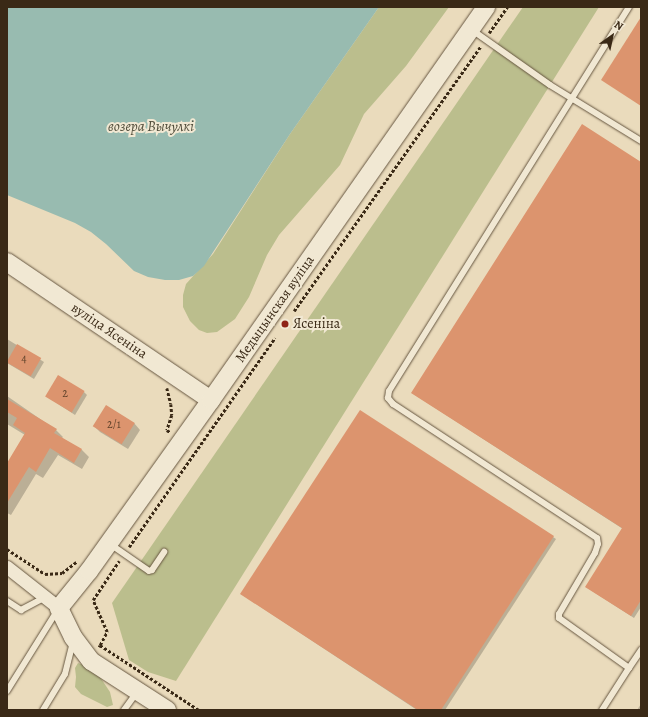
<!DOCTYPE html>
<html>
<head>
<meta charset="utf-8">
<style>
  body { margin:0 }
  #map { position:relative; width:648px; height:717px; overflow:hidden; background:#eadbbc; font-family:Alegreya,serif }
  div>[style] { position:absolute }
  .green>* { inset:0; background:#bbbe8d }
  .water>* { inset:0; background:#98bbb0 }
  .shadow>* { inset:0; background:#0003 }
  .building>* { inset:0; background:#dc946e; transform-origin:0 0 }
  .path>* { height:2.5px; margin-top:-1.25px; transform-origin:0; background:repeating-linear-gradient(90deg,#3a2916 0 3px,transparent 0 5px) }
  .roads { filter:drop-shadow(0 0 1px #665640) drop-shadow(0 0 1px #665640) }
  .lane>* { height:6px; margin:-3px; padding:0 3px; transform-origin:3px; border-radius:3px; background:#f1e8d3 }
  .street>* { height:13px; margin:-6.5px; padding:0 6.5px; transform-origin:6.5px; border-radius:6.5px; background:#f1e8d3 }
  .secondary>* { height:18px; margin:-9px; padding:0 9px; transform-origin:9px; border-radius:9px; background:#f1e8d3 }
  .dots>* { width:11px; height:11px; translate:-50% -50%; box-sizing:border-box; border:2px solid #f1e8d3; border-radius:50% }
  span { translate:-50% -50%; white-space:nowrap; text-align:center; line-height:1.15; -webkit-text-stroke:4px #f1e8d3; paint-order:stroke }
  .number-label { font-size:12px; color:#62442c }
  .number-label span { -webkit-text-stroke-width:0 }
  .street-label { font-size:14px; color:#3a2916 }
  .poi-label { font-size:14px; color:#3a2916 }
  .left { translate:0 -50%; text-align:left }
  .water-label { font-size:15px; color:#524e3c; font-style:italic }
  .frame { position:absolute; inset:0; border:8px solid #3a2916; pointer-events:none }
  .north { position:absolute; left:592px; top:16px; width:40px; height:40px; -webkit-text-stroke:3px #f1e8d3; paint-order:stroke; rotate:33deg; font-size:11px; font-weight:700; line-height:16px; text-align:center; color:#3a2916 }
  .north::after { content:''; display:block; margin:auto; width:14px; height:18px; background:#3a2916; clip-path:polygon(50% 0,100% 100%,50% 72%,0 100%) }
</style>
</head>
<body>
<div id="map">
  <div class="green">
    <i style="clip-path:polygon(379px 7px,449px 7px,406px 66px,364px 114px,340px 165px,279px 235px,267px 255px,249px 297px,235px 319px,217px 332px,207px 333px,199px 330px,190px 321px,183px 307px,183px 295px,186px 284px,213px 254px,290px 134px)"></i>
    <i style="clip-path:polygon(523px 7px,599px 7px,176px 681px,148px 672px,129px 660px,112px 603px)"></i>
    <i style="clip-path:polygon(78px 663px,91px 668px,98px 674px,110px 692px,113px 705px,107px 707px,81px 694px,75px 687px,76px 677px,75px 668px)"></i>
  </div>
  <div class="water">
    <i style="clip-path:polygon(7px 7px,379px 7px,290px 134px,204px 266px,193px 276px,179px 280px,165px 280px,148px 277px,134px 271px,106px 244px,91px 232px,75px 223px,7px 195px)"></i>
  </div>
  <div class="shadow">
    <i style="clip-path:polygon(641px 163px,641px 607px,634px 618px,586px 587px,623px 529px,412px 393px)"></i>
    <i style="clip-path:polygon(7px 339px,44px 362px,34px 379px,7px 363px)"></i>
    <i style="clip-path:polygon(84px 392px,87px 395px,75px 415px,46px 396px)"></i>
    <i style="clip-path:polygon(7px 396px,56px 430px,63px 437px,62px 438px,82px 450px,89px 457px,82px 469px,58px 455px,43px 478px,36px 474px,11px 515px,7px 513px,7px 465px,25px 435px,7px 424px)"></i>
    <i style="clip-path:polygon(134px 423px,140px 430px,128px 449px,100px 432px,94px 426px)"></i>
    <i style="clip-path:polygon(553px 537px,556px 539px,445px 710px,417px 710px,241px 594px)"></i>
    <i style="clip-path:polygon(641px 704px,641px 710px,637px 710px)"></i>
  </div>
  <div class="building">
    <i style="clip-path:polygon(641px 17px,641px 106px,601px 80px)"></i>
    <i style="clip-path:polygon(582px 124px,641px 162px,641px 600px,631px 616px,585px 587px,622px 528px,411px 393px)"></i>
    <i style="left:17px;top:344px;width:28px;height:21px;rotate:30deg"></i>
    <i style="left:58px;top:375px;width:31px;height:25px;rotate:31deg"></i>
    <i style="clip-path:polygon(7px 399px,57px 429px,54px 433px,82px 449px,74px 463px,50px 448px,36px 472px,29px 467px,7px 503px,7px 463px,25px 433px,13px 425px,17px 418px,7px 412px)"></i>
    <i style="left:106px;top:405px;width:34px;height:25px;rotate:32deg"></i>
    <i style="clip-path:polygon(360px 410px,554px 536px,441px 710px,418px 710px,240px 594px)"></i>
  </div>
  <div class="path">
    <i style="left:489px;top:33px;width:32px;rotate:-55deg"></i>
    <i style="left:294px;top:311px;width:323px;rotate:-54.8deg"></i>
    <i style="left:167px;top:388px;width:16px;rotate:76deg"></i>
    <i style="left:171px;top:404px;width:11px;rotate:85deg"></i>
    <i style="left:172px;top:415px;width:16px;rotate:108deg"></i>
    <i style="left:167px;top:430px;width:4px;rotate:34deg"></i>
    <i style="left:129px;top:547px;width:255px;rotate:-55.1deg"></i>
    <i style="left:7px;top:549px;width:45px;rotate:33.3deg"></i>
    <i style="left:45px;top:574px;width:17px;rotate:-3deg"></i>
    <i style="left:62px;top:573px;width:18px;rotate:-38deg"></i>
    <i style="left:100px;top:645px;width:15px;rotate:-62deg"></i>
    <i style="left:107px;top:632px;width:35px;rotate:-114deg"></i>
    <i style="left:93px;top:600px;width:47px;rotate:-56.3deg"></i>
    <i style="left:99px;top:647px;width:2px;rotate:-63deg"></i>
    <i style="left:100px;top:645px;width:118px;rotate:33.3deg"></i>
  </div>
  <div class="roads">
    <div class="lane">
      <i style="left:472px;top:30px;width:95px;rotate:35.2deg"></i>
      <i style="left:550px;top:85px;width:107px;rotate:31.6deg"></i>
      <i style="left:110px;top:544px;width:47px;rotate:34.7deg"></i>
      <i style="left:149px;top:571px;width:3px;rotate:-18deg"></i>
      <i style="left:152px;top:570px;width:22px;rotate:-56deg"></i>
      <i style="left:7px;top:601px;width:17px;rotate:33deg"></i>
      <i style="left:21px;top:610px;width:27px;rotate:-28deg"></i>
      <i style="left:629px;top:668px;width:22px;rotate:-56deg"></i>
      <i style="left:7px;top:691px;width:94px;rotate:-58deg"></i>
      <i style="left:43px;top:710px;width:42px;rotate:-58.6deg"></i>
      <i style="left:65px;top:674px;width:34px;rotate:-76deg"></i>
      <i style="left:124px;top:710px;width:22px;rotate:-54deg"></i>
      <i style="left:602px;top:710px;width:50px;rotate:-57.3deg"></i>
      <i style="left:629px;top:668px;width:86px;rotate:-144.5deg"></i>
      <i style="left:559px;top:618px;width:4px;rotate:-90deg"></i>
      <i style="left:559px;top:614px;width:71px;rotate:-59.5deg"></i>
      <i style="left:595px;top:553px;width:9px;rotate:-72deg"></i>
      <i style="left:598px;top:544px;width:6px;rotate:-99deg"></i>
      <i style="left:597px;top:538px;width:244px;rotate:-146.7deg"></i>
      <i style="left:393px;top:404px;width:8px;rotate:-130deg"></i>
      <i style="left:388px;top:398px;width:7px;rotate:-82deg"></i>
      <i style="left:389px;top:391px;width:453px;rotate:-58deg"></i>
    </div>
    <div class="street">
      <i style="left:7px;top:567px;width:66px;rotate:38.3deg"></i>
    </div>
    <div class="secondary">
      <i style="left:7px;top:262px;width:246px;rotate:34.1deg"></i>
      <i style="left:167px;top:710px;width:90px;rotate:-147.2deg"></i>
      <i style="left:91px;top:661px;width:30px;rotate:-127deg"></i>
      <i style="left:73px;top:637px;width:32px;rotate:-116deg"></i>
      <i style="left:59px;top:608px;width:48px;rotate:-51deg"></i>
      <i style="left:89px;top:571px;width:210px;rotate:-54.5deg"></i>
      <i style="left:211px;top:400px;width:480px;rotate:-55deg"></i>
    </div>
  </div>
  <div class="dots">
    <i style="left:285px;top:324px;background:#8f2418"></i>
  </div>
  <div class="number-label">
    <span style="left:24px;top:359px">4</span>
    <span style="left:65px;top:394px">2</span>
    <span style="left:114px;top:425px">2/1</span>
  </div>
  <div class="street-label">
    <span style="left:275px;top:309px;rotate:-55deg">Медыцынская вуліца</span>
    <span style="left:109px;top:331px;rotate:34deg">вуліца Ясеніна</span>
  </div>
  <div class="poi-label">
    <span class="left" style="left:293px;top:324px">Ясеніна</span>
  </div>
  <div class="water-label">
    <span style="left:151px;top:127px">возера Вычулкі</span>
  </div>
  <div class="frame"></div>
  <div class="north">N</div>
</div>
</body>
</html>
